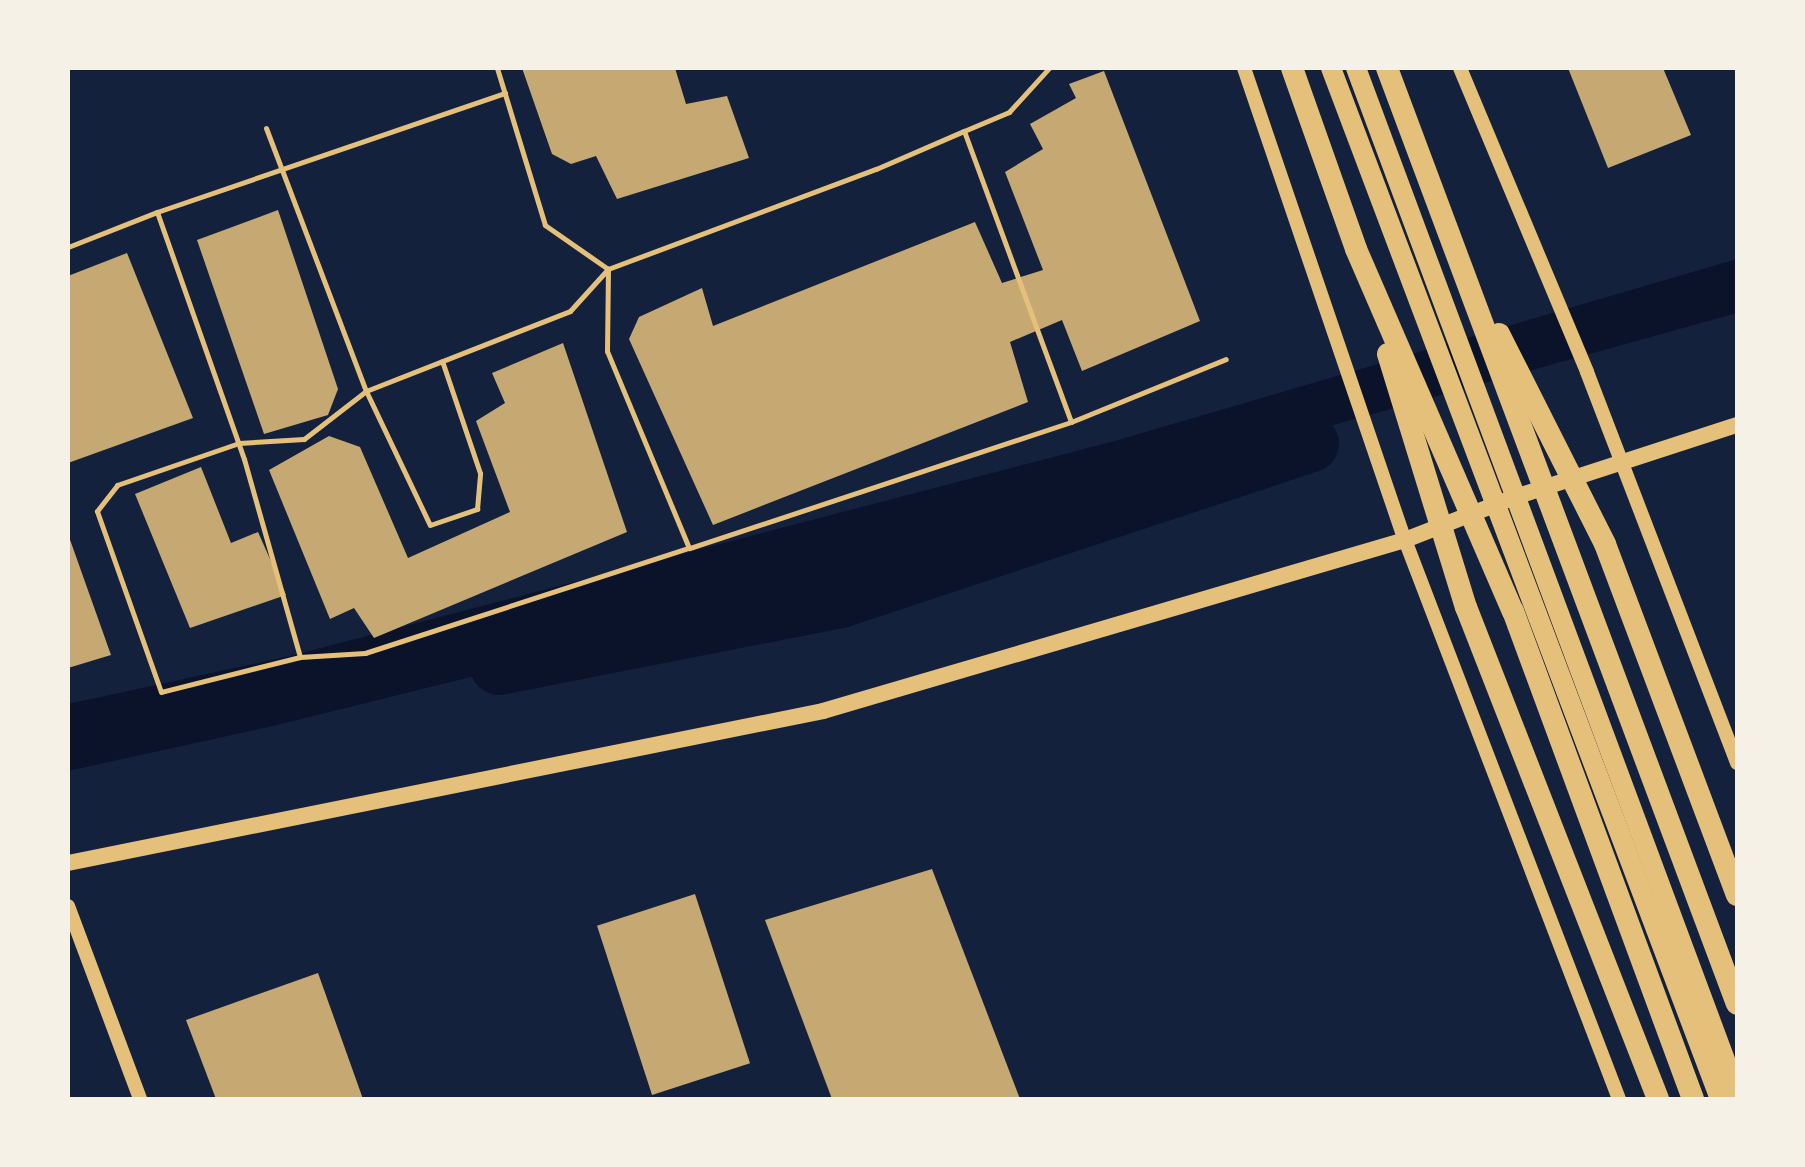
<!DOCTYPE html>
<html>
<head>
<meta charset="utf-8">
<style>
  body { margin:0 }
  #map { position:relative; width:1805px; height:1167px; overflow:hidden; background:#14213d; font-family:Commissioner,sans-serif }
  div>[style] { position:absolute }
  .water>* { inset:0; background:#0b132b }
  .river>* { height:58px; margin:-29px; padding:0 29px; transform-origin:29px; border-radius:29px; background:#0b132b }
  .building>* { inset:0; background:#c6a872; transform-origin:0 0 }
  .path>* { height:5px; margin:-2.5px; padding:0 2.5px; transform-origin:2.5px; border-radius:2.5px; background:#e5c07b }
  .tertiary>* { height:14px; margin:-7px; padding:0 7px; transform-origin:7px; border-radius:7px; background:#e5c07b }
  .secondary>* { height:16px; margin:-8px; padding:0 8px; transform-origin:8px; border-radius:8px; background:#e5c07b }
  .primary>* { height:20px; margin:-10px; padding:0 10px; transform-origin:10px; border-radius:10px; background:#e5c07b }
  .trunk>* { height:22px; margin:-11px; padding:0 11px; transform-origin:11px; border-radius:11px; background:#e5c07b }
  span { translate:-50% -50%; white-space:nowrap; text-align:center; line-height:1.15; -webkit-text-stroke:8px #f6f1e7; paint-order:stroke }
  .frame { position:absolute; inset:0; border:70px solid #f6f1e7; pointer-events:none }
</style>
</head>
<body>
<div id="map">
  <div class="water">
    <i style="clip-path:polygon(1737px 259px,1737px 313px,1276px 441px,758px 606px,273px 726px,68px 771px,68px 704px,290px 656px,1111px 442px)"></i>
  </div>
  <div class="river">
    <i style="left:499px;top:666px;width:348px;rotate:-11.1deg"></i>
    <i style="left:840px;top:599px;width:495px;rotate:-18.3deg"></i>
  </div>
  <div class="building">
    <i style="clip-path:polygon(522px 68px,675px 68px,686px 104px,727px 96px,749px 158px,617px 199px,596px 156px,571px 164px,552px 154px)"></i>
    <i style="clip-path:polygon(1568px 68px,1663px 68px,1691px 135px,1608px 168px)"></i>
    <i style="clip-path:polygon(1104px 71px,1200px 321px,1082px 371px,1062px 320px,1010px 342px,1028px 402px,713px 525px,629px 339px,639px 317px,702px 288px,713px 326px,975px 222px,1002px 283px,1043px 270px,1005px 172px,1043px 149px,1030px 124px,1076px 98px,1069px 84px)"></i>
    <i style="clip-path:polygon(278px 210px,338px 389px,328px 415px,264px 434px,197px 240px)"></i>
    <i style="clip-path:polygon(127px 253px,193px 418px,68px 463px,68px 276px)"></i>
    <i style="clip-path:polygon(563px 343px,627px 532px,374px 638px,354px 608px,330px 619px,269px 470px,329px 436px,360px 447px,408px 558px,510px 512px,476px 421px,505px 403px,492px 373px)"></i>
    <i style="clip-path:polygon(201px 467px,231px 543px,258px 532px,286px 595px,190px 628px,135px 494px)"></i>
    <i style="clip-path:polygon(68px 534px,111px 655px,68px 668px)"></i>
    <i style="clip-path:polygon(932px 869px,1020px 1099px,832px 1099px,765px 920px)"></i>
    <i style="left:695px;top:894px;width:178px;height:103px;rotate:72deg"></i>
    <i style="clip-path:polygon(318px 973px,363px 1099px,216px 1099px,186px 1020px)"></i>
  </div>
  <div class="path">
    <i style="left:266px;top:128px;width:281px;rotate:69.2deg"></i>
    <i style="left:366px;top:391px;width:219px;rotate:-21.4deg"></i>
    <i style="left:570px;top:311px;width:57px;rotate:-47.9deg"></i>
    <i style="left:608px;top:269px;width:77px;rotate:-145.1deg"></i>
    <i style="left:545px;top:225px;width:164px;rotate:-107deg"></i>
    <i style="left:964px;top:131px;width:310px;rotate:69.8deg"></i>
    <i style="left:1071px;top:422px;width:402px;rotate:161.7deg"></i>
    <i style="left:689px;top:548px;width:213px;rotate:-112.6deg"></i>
    <i style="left:607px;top:351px;width:82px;rotate:-89.3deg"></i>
    <i style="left:608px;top:269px;width:286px;rotate:-20.5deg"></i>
    <i style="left:876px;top:169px;width:96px;rotate:-23.4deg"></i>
    <i style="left:964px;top:131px;width:49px;rotate:-22.9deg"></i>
    <i style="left:1009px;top:112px;width:59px;rotate:-47.7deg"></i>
    <i style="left:157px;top:212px;width:368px;rotate:-18.9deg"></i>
    <i style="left:68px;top:247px;width:96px;rotate:-21.5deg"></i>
    <i style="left:157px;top:212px;width:262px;rotate:70.6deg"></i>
    <i style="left:244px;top:459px;width:206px;rotate:74.2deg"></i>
    <i style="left:300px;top:657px;width:65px;rotate:-3.5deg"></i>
    <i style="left:365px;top:653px;width:341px;rotate:-18deg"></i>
    <i style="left:1071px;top:422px;width:167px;rotate:-22.1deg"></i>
    <i style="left:300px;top:657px;width:143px;rotate:165.9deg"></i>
    <i style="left:161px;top:692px;width:192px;rotate:-109.5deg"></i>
    <i style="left:97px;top:511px;width:33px;rotate:-52deg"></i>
    <i style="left:117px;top:485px;width:129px;rotate:-19deg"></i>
    <i style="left:239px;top:443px;width:65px;rotate:-3.5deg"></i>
    <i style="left:304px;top:439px;width:78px;rotate:-37.7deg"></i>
    <i style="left:366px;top:391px;width:148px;rotate:64.5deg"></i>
    <i style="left:430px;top:525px;width:50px;rotate:-18.8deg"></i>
    <i style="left:477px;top:509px;width:36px;rotate:-85deg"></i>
    <i style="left:480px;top:473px;width:118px;rotate:-108.7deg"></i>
  </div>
  <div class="tertiary">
    <i style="left:1244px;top:68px;width:499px;rotate:71.2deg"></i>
    <i style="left:1405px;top:540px;width:599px;rotate:69.05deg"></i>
    <i style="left:1460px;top:68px;width:329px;rotate:67.3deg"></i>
    <i style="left:1587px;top:372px;width:419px;rotate:69deg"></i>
    <i style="left:68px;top:906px;width:206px;rotate:69.5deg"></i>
  </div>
  <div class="secondary">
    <i style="left:68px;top:863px;width:770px;rotate:-11.38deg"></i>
    <i style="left:823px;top:711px;width:607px;rotate:-16.37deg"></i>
    <i style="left:1405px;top:540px;width:118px;rotate:-21.4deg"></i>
    <i style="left:1515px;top:497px;width:233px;rotate:-18deg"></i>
  </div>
  <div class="primary">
    <i style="left:1331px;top:68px;width:1102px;rotate:69.33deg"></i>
    <i style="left:1356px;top:68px;width:1093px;rotate:69.59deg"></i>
  </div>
  <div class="trunk">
    <i style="left:1292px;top:68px;width:192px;rotate:70.5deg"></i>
    <i style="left:1356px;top:249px;width:395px;rotate:66.6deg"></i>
    <i style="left:1513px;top:611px;width:520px;rotate:69.75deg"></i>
    <i style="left:1387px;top:68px;width:999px;rotate:69.5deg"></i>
    <i style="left:1499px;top:334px;width:235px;rotate:63.2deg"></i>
    <i style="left:1605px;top:544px;width:375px;rotate:69.4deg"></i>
    <i style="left:1388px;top:354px;width:265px;rotate:72.9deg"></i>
    <i style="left:1466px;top:607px;width:528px;rotate:68.68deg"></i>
  </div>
  <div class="frame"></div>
</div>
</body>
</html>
